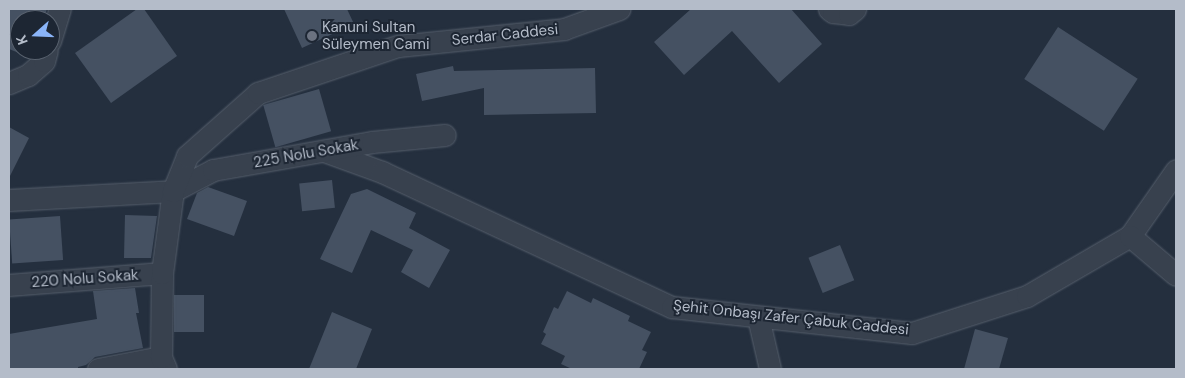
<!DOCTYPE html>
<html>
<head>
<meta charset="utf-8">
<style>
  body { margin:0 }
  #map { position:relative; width:1185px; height:378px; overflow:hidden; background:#242f3e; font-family:"DM Sans",sans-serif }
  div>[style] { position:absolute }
  .building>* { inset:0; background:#455162; transform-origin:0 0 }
  .roads { filter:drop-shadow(0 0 1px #565f6c) drop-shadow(0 0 1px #565f6c) }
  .minor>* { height:21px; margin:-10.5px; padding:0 10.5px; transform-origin:10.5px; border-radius:10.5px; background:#38414e }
  .dots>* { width:14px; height:14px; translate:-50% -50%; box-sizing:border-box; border:2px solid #1d2633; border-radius:50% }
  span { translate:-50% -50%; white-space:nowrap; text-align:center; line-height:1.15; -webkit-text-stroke:4px #1d2633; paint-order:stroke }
  .poi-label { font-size:15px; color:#b4bcc9 }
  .left { translate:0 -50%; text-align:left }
  .street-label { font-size:15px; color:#b4bcc9 }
  .frame { position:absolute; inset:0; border:10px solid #b4bcc9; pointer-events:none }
  .north { position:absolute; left:10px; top:10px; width:50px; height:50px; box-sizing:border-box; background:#1d2633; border:1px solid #59626f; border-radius:50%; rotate:250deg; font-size:14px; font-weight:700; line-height:20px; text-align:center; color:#b4bcc9 }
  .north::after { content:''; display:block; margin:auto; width:18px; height:22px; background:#8ab4f8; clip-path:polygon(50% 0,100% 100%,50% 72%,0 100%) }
</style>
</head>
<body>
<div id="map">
  <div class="building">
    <i style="clip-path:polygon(9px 9px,47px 9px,43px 20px,20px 20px,20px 50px,34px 50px,29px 57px,9px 49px)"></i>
    <i style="clip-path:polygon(137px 9px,144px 9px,177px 56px,111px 103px,75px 53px)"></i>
    <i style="clip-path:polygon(284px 9px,347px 9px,354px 24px,302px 48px)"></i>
    <i style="clip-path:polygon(691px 9px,791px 9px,822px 44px,779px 83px,732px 31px,684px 75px,654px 42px)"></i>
    <i style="left:1058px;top:27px;width:95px;height:62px;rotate:33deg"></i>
    <i style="clip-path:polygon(453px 66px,454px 71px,595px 68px,596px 113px,484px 115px,484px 88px,422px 101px,416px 74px)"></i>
    <i style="left:319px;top:89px;width:44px;height:58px;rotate:74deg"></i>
    <i style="clip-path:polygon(9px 127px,29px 138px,9px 178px)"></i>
    <i style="left:332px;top:180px;width:28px;height:33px;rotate:84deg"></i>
    <i style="clip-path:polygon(208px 187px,247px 201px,234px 236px,187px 219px,197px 193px)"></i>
    <i style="clip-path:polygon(367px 189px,416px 213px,409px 228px,450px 250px,429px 288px,401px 272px,413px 250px,371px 230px,352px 273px,320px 259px,351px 194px)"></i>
    <i style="clip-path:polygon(125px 215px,157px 216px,151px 258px,124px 258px)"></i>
    <i style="left:60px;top:216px;width:44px;height:51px;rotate:86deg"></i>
    <i style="left:840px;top:245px;width:38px;height:34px;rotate:68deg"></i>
    <i style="clip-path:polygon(135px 288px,139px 313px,136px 313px,143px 348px,95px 357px,86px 365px,78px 367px,78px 369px,9px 369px,9px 334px,97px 319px,93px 291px)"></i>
    <i style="clip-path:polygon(567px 291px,591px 303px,593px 298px,630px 316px,628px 321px,651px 332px,642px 350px,647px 352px,639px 369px,572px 369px,561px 364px,565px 356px,541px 344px,546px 334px,543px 332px,554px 307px,558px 309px)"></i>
    <i style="left:174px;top:295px;width:30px;height:37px"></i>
    <i style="clip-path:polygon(332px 312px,372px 329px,356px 369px,309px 369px)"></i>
    <i style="clip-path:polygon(975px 329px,1008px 338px,999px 369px,964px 369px)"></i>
  </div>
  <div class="roads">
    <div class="minor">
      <i style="left:829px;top:9px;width:5px;rotate:37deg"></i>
      <i style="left:833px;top:12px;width:16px;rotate:7deg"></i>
      <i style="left:849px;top:14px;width:8px;rotate:-40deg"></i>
      <i style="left:50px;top:41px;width:34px;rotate:-73deg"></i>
      <i style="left:9px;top:83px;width:21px;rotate:-23deg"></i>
      <i style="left:28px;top:75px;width:21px;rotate:-41deg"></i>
      <i style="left:44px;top:61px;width:11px;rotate:-75deg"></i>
      <i style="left:324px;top:151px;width:62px;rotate:19.9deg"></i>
      <i style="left:382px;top:172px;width:320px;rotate:25deg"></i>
      <i style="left:672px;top:307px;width:241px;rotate:6.2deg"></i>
      <i style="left:912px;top:333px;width:121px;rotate:-17.8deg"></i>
      <i style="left:1027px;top:296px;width:119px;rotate:-30.2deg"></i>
      <i style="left:1130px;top:236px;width:80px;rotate:-55.1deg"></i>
      <i style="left:9px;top:200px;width:164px;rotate:-3.1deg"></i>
      <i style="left:173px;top:191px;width:45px;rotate:-27.7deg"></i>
      <i style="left:213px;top:170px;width:161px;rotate:-10deg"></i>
      <i style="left:372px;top:142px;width:73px;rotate:-5.5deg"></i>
      <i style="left:1130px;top:236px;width:60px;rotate:40.3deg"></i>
      <i style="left:9px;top:285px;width:153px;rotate:-4.5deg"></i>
      <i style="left:758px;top:317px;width:53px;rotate:77deg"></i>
      <i style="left:98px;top:369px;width:64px;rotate:-10.8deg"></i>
      <i style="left:166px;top:369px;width:13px;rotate:-113deg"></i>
      <i style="left:161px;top:357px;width:84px;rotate:-89.3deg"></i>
      <i style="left:162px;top:273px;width:83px;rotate:-82.4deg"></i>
      <i style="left:173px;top:191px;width:38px;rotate:-68deg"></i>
      <i style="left:187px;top:156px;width:95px;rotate:-41.6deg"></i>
      <i style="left:258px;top:93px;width:148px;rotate:-18.6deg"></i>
      <i style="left:398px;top:46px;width:167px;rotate:-5.8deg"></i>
      <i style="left:564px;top:29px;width:59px;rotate:-20deg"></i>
    </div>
  </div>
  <div class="dots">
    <i style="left:312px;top:36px;background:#6b7280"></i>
  </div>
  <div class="poi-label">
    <span class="left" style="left:322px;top:36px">Kanuni Sultan<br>Süleymen Cami</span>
  </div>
  <div class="street-label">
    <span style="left:505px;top:35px;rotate:-6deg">Serdar Caddesi</span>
    <span style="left:306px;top:154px;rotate:-10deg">225 Nolu Sokak</span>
    <span style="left:85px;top:279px;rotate:-4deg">220 Nolu Sokak</span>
    <span style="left:791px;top:318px;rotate:6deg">Şehit Onbaşı Zafer Çabuk Caddesi</span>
  </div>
  <div class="frame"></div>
  <div class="north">K</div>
</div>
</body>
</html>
